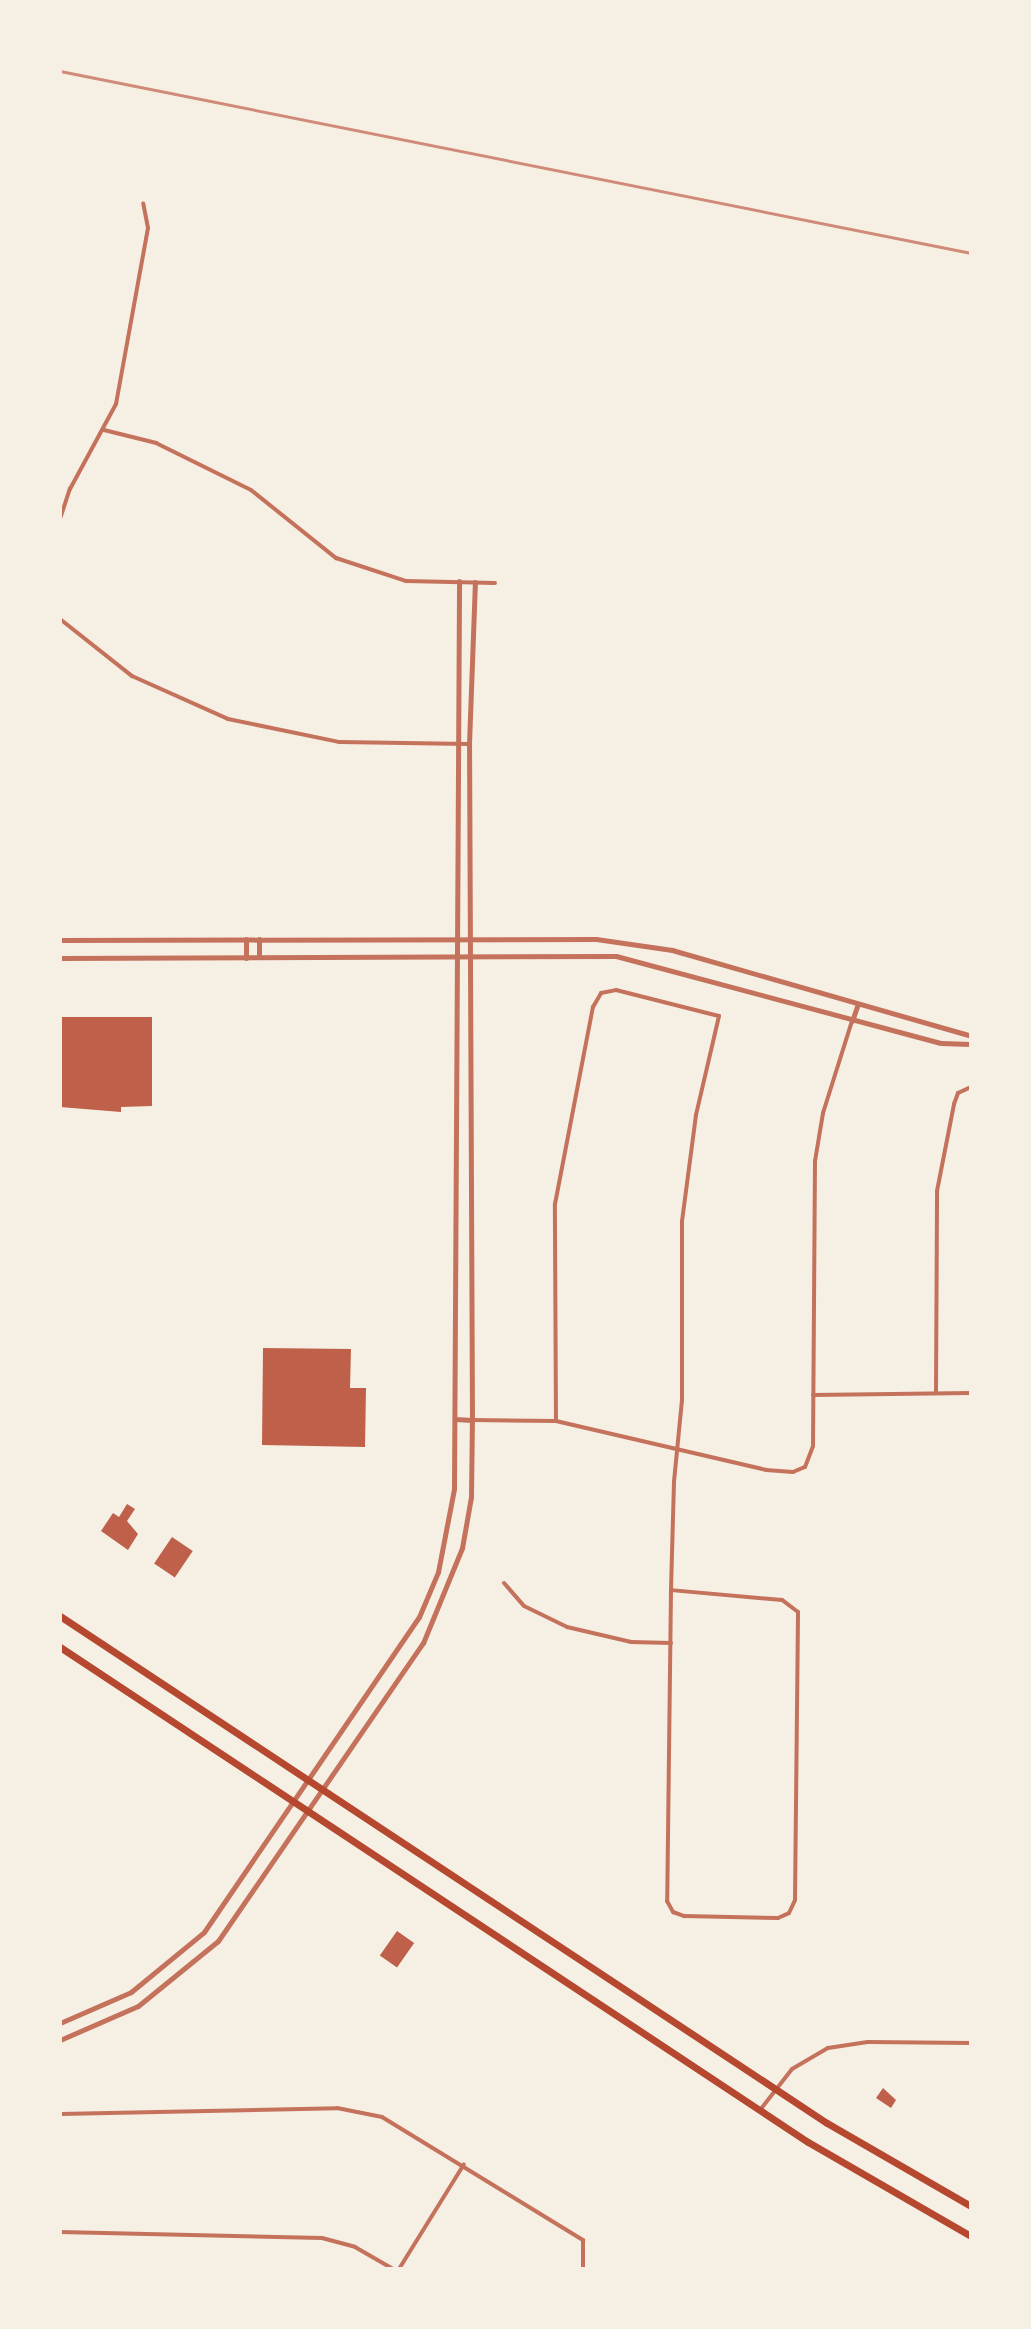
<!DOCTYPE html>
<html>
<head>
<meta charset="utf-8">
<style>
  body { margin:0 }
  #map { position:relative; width:1031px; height:2329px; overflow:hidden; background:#f6efe4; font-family:Overpass,sans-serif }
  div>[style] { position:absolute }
  .building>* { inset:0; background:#bf614a; transform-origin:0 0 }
  .minor>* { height:4px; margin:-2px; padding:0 2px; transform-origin:2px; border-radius:2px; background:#c5725c }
  .tertiary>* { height:5px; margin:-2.5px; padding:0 2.5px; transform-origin:2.5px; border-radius:2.5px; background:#c5725c }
  .primary>* { height:7px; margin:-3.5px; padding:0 3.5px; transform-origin:3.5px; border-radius:3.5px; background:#b5482f }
  .rail>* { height:3px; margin:-1.5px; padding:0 1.5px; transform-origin:1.5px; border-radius:1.5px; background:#cf8b77 }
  span { translate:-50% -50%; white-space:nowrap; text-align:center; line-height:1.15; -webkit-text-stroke:8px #f6efe4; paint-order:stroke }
  .frame { position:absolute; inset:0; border:62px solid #f6efe4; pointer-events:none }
</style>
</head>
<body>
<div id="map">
  <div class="building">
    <i style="clip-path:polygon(60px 1017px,152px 1017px,152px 1106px,121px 1107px,121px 1112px,60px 1107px)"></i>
    <i style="clip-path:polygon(263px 1348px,351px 1349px,350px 1388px,366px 1388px,365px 1447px,262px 1445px)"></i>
    <i style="clip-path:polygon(127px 1504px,135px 1509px,127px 1521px,138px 1534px,128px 1550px,101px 1531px,113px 1513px,119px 1517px)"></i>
    <i style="left:172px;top:1537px;width:25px;height:32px;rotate:34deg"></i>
    <i style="left:397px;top:1931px;width:21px;height:30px;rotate:35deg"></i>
    <i style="clip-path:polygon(883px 2088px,896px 2100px,891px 2108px,876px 2098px)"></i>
  </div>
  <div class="minor">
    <i style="left:104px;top:430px;width:54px;rotate:14deg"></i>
    <i style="left:156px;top:443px;width:106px;rotate:26.3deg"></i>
    <i style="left:251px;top:490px;width:109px;rotate:38.7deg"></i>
    <i style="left:336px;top:558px;width:74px;rotate:18.2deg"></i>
    <i style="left:406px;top:581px;width:89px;rotate:1.3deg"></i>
    <i style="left:60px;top:519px;width:32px;rotate:-72deg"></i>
    <i style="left:70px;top:489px;width:97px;rotate:-61.6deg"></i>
    <i style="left:116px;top:404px;width:179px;rotate:-79.7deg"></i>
    <i style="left:148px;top:228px;width:25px;rotate:-101deg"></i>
    <i style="left:60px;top:619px;width:92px;rotate:38.4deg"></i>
    <i style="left:132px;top:676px;width:105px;rotate:24.1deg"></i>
    <i style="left:228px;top:719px;width:113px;rotate:11.7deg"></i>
    <i style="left:339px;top:742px;width:130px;rotate:0.9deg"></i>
    <i style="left:936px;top:1393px;width:202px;rotate:-89.7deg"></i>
    <i style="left:937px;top:1191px;width:89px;rotate:-78.9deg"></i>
    <i style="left:954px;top:1104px;width:12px;rotate:-70deg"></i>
    <i style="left:958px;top:1093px;width:14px;rotate:-25deg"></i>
    <i style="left:813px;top:1395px;width:158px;rotate:-0.7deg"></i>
    <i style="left:472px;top:1420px;width:84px;rotate:0.7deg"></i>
    <i style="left:556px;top:1421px;width:216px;rotate:13.1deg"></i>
    <i style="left:766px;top:1470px;width:27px;rotate:4deg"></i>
    <i style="left:793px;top:1472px;width:13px;rotate:-23deg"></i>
    <i style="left:805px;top:1467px;width:22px;rotate:-69deg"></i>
    <i style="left:813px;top:1446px;width:285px;rotate:-89.6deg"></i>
    <i style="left:815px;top:1161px;width:49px;rotate:-80.5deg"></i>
    <i style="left:823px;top:1113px;width:96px;rotate:-72.5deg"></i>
    <i style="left:556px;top:1421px;width:217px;rotate:-90.3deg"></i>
    <i style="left:555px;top:1204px;width:201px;rotate:-79.1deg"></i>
    <i style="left:593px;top:1007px;width:16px;rotate:-60deg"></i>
    <i style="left:601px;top:993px;width:15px;rotate:-11deg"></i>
    <i style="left:616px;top:990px;width:106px;rotate:14.2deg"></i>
    <i style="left:719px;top:1016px;width:102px;rotate:103.1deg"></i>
    <i style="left:696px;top:1115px;width:107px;rotate:97.5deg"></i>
    <i style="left:682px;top:1221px;width:179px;rotate:90deg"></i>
    <i style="left:682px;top:1400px;width:82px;rotate:95.6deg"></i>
    <i style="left:674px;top:1482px;width:108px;rotate:91.6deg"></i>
    <i style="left:671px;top:1590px;width:311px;rotate:90.7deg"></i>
    <i style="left:667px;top:1901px;width:13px;rotate:61deg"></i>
    <i style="left:673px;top:1912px;width:12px;rotate:20deg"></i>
    <i style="left:684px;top:1916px;width:94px;rotate:1.2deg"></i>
    <i style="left:778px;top:1918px;width:12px;rotate:-24deg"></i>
    <i style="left:789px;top:1913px;width:14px;rotate:-65deg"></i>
    <i style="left:795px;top:1900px;width:288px;rotate:-89.4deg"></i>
    <i style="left:798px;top:1612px;width:20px;rotate:-143deg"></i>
    <i style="left:782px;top:1600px;width:111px;rotate:-174.9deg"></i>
    <i style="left:504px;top:1583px;width:30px;rotate:49deg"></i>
    <i style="left:524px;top:1606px;width:48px;rotate:26deg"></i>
    <i style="left:567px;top:1627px;width:66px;rotate:13.2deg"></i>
    <i style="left:631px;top:1642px;width:40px;rotate:1.4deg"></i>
    <i style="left:760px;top:2110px;width:52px;rotate:-52deg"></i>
    <i style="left:792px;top:2069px;width:42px;rotate:-30.3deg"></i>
    <i style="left:828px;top:2048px;width:40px;rotate:-8.5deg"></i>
    <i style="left:868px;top:2042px;width:103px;rotate:0.6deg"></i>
    <i style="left:60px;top:2114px;width:277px;rotate:-1.2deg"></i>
    <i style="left:337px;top:2108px;width:46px;rotate:11.3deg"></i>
    <i style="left:382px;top:2117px;width:236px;rotate:31.5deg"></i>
    <i style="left:583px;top:2240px;width:29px;rotate:90deg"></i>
    <i style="left:60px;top:2232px;width:262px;rotate:1.3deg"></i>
    <i style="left:322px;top:2238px;width:34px;rotate:15deg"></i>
    <i style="left:355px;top:2247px;width:44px;rotate:30.1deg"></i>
    <i style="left:399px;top:2269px;width:123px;rotate:-58.2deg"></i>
  </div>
  <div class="tertiary">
    <i style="left:60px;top:940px;width:536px;rotate:-0.11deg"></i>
    <i style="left:596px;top:939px;width:77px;rotate:8.2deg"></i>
    <i style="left:672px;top:950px;width:311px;rotate:16deg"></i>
    <i style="left:259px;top:957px;width:18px;rotate:-90deg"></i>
    <i style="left:60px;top:958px;width:556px;rotate:-0.21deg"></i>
    <i style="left:616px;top:956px;width:336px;rotate:15deg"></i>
    <i style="left:941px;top:1043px;width:30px;rotate:2deg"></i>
    <i style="left:246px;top:958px;width:19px;rotate:-90deg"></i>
    <i style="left:852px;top:1021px;width:18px;rotate:-71deg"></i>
    <i style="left:455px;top:1419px;width:17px;rotate:3deg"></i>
    <i style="left:60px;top:2023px;width:77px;rotate:-23.6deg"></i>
    <i style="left:131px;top:1992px;width:94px;rotate:-39.4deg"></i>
    <i style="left:204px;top:1932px;width:381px;rotate:-55.7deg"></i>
    <i style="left:419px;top:1617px;width:49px;rotate:-67.1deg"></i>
    <i style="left:438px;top:1572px;width:85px;rotate:-79.1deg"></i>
    <i style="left:454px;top:1489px;width:908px;rotate:-89.68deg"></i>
    <i style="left:60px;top:2040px;width:85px;rotate:-23.6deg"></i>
    <i style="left:138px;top:2006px;width:103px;rotate:-39.1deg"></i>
    <i style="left:218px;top:1941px;width:362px;rotate:-55.5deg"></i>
    <i style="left:423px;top:1643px;width:103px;rotate:-67.7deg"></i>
    <i style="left:462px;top:1548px;width:52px;rotate:-80deg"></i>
    <i style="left:471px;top:1497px;width:77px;rotate:-89.3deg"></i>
    <i style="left:472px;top:1420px;width:676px;rotate:-90.25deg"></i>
    <i style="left:469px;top:744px;width:162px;rotate:-87.9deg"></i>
  </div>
  <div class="primary">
    <i style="left:60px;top:1616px;width:919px;rotate:33.47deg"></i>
    <i style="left:827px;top:2123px;width:166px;rotate:30deg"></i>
    <i style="left:60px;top:1647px;width:897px;rotate:33.5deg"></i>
    <i style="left:808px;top:2142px;width:188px;rotate:30deg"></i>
  </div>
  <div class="rail">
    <i style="left:60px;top:71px;width:929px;rotate:11.3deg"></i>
  </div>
  <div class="frame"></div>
</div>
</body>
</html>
